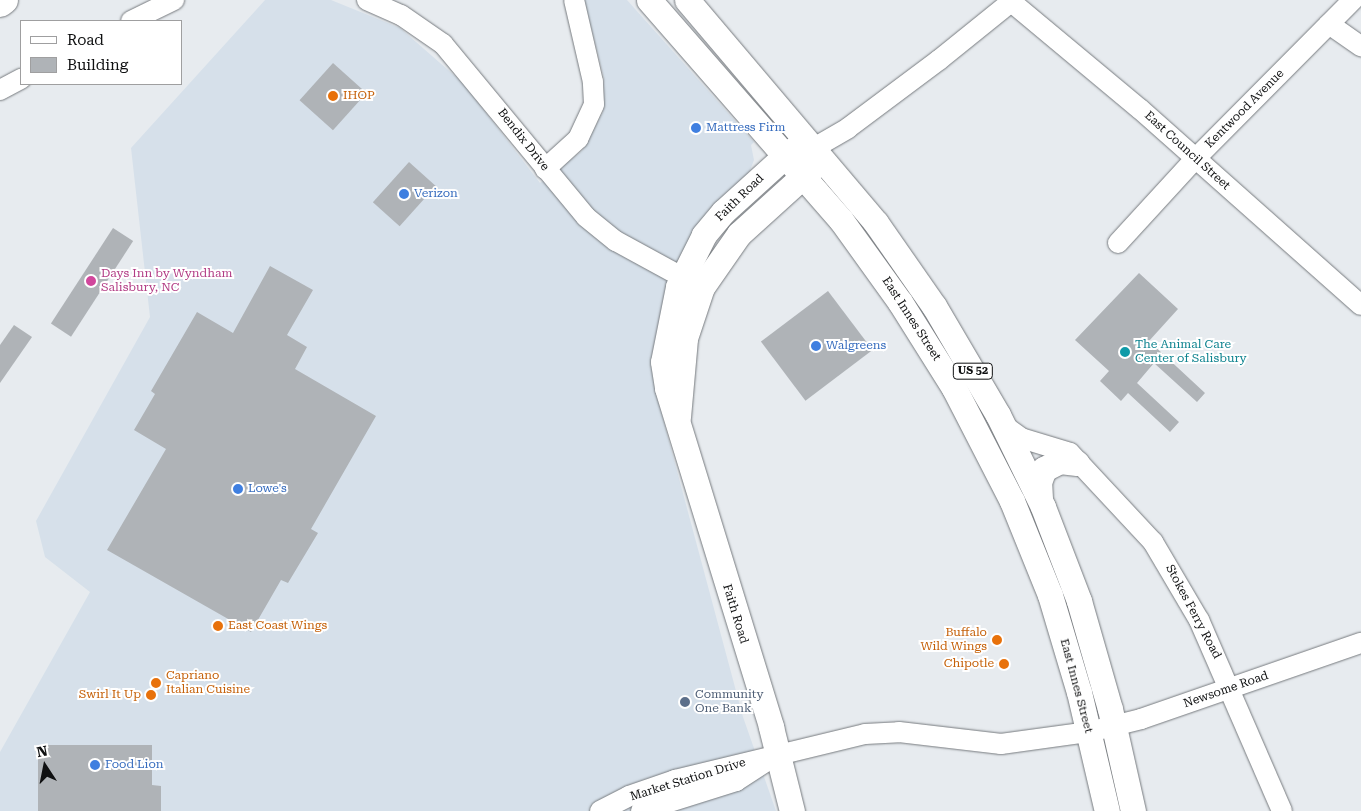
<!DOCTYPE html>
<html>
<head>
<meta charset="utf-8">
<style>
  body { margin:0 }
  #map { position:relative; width:1361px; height:811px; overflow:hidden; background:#e7ebef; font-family:"Roboto Serif",serif }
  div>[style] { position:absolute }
  .built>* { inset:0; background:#d6e0ea }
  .building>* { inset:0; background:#afb3b7; transform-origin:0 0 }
  .roads { filter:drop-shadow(0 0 1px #767a7e) drop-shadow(0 0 1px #767a7e) }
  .minor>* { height:20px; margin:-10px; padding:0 10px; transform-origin:10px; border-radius:10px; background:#fff }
  .major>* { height:25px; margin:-12.5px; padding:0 12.5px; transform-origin:12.5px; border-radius:12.5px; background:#fff }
  .highway>* { height:28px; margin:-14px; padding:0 14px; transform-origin:14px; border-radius:14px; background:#fff }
  .dots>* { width:14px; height:14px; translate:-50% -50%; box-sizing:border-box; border:2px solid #fff; border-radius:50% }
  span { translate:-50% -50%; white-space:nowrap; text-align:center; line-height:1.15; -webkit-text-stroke:4px #fff; paint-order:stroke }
  .shield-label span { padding:1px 4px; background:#fff; border:1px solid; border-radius:4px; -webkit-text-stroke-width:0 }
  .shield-label { font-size:11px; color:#0f1011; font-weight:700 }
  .food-label { font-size:12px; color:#c56008 }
  .left { translate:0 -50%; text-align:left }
  .right { translate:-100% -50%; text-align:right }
  .street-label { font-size:12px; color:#0f1011 }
  .shop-label { font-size:12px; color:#366cbe }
  .hotel-label { font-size:12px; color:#b23c85 }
  .culture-label { font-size:12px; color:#0d838f }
  .service-label { font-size:12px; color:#4e5e75 }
  .legend { position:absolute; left:20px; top:20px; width:162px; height:65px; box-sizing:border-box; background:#fff; border:1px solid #9f9fa0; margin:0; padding:6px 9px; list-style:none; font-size:15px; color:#0f1011 }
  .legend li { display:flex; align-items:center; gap:10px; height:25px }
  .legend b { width:25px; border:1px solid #9f9fa0 }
  .north { position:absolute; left:20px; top:741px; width:50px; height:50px; -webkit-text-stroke:4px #fff; paint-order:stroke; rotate:349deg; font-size:14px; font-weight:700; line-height:20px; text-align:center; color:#0f1011 }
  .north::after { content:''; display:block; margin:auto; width:18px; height:22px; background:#0f1011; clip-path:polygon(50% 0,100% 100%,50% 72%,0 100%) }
</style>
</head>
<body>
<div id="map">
  <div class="built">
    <i style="clip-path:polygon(265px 0,331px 0,400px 28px,463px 83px,540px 183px,582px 151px,603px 112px,604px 78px,584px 0,627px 0,754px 142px,751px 145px,754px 160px,749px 173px,718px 208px,662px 415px,743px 717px,776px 811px,0 811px,0 752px,90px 592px,45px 557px,36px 521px,150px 317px,131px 148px)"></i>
  </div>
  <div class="building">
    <i style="left:333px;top:63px;width:45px;height:50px;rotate:42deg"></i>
    <i style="left:409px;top:162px;width:36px;height:54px;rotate:42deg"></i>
    <i style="left:113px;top:228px;width:24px;height:114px;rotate:33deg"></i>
    <i style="clip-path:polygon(270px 266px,313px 290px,287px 335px,307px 347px,295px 369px,376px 416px,311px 529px,318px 533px,288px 583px,281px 580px,251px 632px,107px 550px,166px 449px,134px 430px,155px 394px,151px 391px,197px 312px,233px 333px)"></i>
    <i style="clip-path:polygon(1139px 273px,1178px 309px,1149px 341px,1205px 393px,1197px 402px,1154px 363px,1137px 383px,1179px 422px,1170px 432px,1128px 393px,1121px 401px,1100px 381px,1109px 371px,1075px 340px)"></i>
    <i style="left:828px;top:291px;width:74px;height:84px;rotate:53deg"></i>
    <i style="clip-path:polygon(14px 325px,32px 337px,0 383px,0 345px)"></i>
    <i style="clip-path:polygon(38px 745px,152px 745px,152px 785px,161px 786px,161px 811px,38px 811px)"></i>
  </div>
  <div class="roads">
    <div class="minor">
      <i style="left:367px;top:0;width:37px;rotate:24deg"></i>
      <i style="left:401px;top:15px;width:51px;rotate:34.6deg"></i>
      <i style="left:443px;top:44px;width:224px;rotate:50.4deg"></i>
      <i style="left:586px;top:217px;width:38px;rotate:39deg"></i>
      <i style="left:616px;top:241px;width:75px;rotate:28.6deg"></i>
      <i style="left:1009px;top:0;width:170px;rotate:39.8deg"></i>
      <i style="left:1140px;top:109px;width:295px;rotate:41.6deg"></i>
      <i style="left:131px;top:21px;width:48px;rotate:-26deg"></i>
      <i style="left:1329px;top:24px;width:39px;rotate:35deg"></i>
      <i style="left:0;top:90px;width:24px;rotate:-28deg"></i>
      <i style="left:814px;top:148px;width:39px;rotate:-30deg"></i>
      <i style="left:848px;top:128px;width:114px;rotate:-36.8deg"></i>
      <i style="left:939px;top:60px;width:92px;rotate:-38.9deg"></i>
      <i style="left:545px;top:169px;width:45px;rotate:-42.3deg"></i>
      <i style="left:578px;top:139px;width:38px;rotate:-65deg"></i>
      <i style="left:594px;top:104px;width:22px;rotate:-93deg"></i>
      <i style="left:593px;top:82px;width:84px;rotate:-103deg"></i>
      <i style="left:1118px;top:243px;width:115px;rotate:-47.5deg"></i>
      <i style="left:1196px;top:158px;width:223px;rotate:-45.2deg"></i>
      <i style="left:1002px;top:424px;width:24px;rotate:36deg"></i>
      <i style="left:1021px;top:438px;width:51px;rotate:17deg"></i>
      <i style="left:1070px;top:453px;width:122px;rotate:47deg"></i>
      <i style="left:1153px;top:542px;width:91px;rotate:59.5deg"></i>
      <i style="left:1199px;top:620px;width:208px;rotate:66.5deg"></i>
      <i style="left:600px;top:811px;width:33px;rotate:-27deg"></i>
      <i style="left:629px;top:796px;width:49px;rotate:-19.2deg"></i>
      <i style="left:675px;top:780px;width:195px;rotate:-13.6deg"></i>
      <i style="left:865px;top:734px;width:34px;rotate:-3deg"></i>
      <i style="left:899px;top:732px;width:103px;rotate:6.7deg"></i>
      <i style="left:1001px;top:744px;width:89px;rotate:-7.8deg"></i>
      <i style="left:1089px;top:732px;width:54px;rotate:-14deg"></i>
      <i style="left:1141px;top:719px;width:233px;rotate:-19.1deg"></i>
      <i style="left:641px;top:811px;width:100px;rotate:-17.5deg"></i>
      <i style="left:736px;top:781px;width:33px;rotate:-33deg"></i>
    </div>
    <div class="major">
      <i style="left:649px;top:0;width:292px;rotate:48.9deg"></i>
      <i style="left:841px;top:220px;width:101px;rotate:54.3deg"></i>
      <i style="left:900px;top:302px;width:102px;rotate:57.9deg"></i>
      <i style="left:954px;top:388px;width:127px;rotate:62.8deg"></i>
      <i style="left:1012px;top:501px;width:101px;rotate:68deg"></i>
      <i style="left:1050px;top:595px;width:101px;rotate:73.4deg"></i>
      <i style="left:1079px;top:692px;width:122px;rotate:76.8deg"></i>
      <i style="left:687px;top:0;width:292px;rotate:49.7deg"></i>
      <i style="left:876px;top:223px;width:101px;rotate:55.1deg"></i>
      <i style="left:934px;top:306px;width:126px;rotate:59.6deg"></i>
      <i style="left:998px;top:415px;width:102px;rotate:63.9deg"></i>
      <i style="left:1043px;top:507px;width:101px;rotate:69deg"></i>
      <i style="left:1079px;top:601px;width:112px;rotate:74deg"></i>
      <i style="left:1110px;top:709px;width:105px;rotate:77.3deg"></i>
      <i style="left:678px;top:417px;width:79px;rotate:-84.9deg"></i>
      <i style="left:685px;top:338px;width:54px;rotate:-71.6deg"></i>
      <i style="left:702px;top:287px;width:65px;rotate:-55.1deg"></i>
      <i style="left:739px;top:234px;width:101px;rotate:-42.2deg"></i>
      <i style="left:814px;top:166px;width:18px;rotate:-90deg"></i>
      <i style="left:814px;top:148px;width:17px;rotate:-177deg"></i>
      <i style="left:797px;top:147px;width:12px;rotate:145deg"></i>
      <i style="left:787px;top:154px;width:86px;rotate:137.8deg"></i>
      <i style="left:723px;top:212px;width:30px;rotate:130deg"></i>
      <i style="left:704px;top:235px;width:58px;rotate:116.6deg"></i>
      <i style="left:678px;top:287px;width:76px;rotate:101.3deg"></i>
      <i style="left:663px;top:362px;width:26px;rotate:81deg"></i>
      <i style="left:667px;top:388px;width:355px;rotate:72.9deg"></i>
      <i style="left:771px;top:727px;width:87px;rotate:76deg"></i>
      <i style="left:1040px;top:499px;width:17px;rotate:-93deg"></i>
      <i style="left:1039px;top:482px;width:14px;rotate:-69deg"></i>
      <i style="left:1044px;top:469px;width:18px;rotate:-27deg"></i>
      <i style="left:1060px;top:461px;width:17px;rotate:7deg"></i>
    </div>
    <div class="highway">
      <i style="left:0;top:3px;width:5px;rotate:-37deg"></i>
    </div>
  </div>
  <div class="dots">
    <i style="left:333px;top:96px;background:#e8710a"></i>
    <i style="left:696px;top:128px;background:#3f7fe0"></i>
    <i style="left:404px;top:194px;background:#3f7fe0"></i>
    <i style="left:91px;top:281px;background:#d1479c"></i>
    <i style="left:816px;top:346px;background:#3f7fe0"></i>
    <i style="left:1125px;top:352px;background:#0f9aa8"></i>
    <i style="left:238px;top:489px;background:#3f7fe0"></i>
    <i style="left:218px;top:626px;background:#e8710a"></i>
    <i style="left:997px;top:640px;background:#e8710a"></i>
    <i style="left:1004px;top:664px;background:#e8710a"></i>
    <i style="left:156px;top:683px;background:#e8710a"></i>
    <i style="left:151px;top:695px;background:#e8710a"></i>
    <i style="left:685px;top:702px;background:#5c6f8a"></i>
    <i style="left:95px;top:765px;background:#3f7fe0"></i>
  </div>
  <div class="shield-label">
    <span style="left:973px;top:371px">US 52</span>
  </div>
  <div class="food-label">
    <span class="left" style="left:343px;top:96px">IHOP</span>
    <span class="left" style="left:228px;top:626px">East Coast Wings</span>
    <span class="right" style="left:987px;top:640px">Buffalo<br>Wild Wings</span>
    <span class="right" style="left:994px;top:664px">Chipotle</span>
    <span class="left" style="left:166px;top:683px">Capriano<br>Italian Cuisine</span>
    <span class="right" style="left:141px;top:695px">Swirl It Up</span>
  </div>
  <div class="street-label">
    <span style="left:1245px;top:109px;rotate:-45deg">Kentwood Avenue</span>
    <span style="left:523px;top:140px;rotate:52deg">Bendix Drive</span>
    <span style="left:1187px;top:151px;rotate:42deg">East Council Street</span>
    <span style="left:740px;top:198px;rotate:-44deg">Faith Road</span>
    <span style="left:911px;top:319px;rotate:57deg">East Innes Street</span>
    <span style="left:1193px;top:612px;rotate:62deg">Stokes Ferry Road</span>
    <span style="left:735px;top:614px;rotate:73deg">Faith Road</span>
    <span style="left:1076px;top:686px;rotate:75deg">East Innes Street</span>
    <span style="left:1226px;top:690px;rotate:-19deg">Newsome Road</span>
    <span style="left:688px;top:780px;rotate:-17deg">Market Station Drive</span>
  </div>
  <div class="shop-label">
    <span class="left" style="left:706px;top:128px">Mattress Firm</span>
    <span class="left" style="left:414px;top:194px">Verizon</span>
    <span class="left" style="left:826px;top:346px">Walgreens</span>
    <span class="left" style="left:248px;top:489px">Lowe's</span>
    <span class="left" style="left:105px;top:765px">Food Lion</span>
  </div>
  <div class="hotel-label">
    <span class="left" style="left:101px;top:281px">Days Inn by Wyndham<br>Salisbury, NC</span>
  </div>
  <div class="culture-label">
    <span class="left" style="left:1135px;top:352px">The Animal Care<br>Center of Salisbury</span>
  </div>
  <div class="service-label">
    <span class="left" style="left:695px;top:702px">Community<br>One Bank</span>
  </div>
  <ul class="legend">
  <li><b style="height:6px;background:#fff"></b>Road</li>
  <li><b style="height:14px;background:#afb3b7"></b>Building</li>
  </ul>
  <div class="north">N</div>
</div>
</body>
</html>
